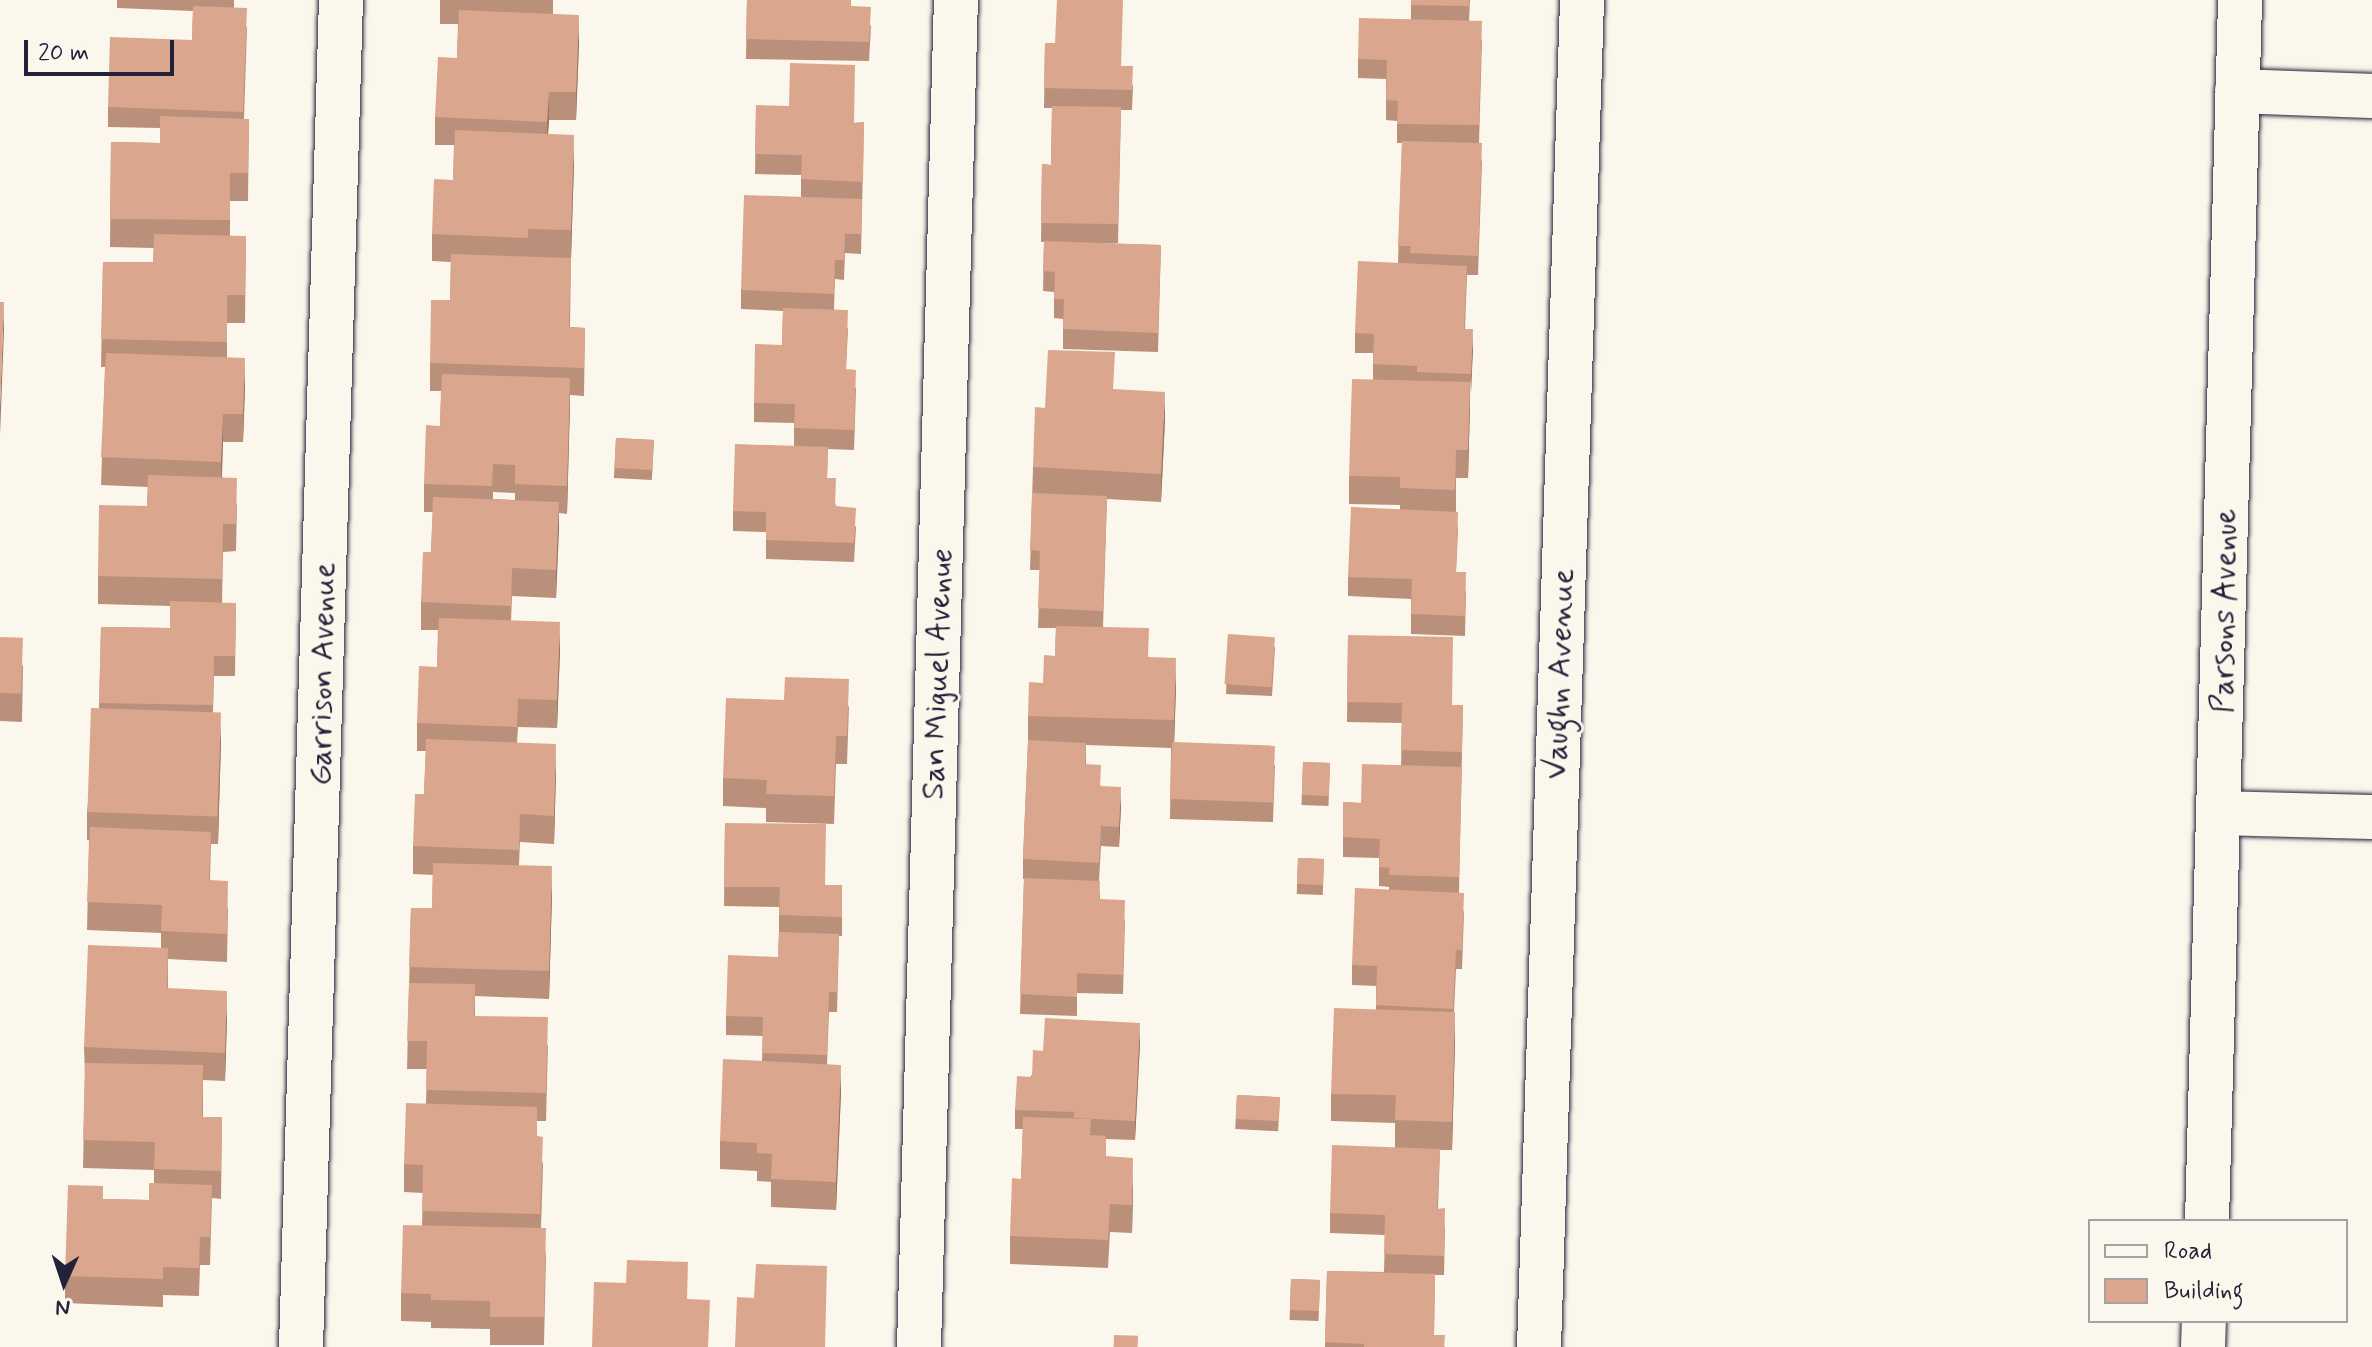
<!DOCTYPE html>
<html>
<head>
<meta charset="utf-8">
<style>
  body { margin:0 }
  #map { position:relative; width:2372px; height:1347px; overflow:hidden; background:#fbf7ec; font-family:Mynerve,sans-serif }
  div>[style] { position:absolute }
  .roads { filter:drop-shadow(0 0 2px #22223b) drop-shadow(0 0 2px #22223b) }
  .minor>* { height:44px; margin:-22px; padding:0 22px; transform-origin:22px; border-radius:22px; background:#fbf7ec }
  .wall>* { inset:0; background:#bb907a; transform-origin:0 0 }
  .shaded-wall>* { inset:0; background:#997563 }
  .building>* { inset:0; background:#daa78e; transform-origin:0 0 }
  span { translate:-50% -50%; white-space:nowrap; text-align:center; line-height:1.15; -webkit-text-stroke:6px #fbf7ec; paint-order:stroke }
  .street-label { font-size:32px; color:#22223b }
  .legend { position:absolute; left:2088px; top:1219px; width:260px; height:104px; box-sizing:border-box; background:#fbf7ec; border:2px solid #a4a2a5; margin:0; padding:10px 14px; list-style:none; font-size:24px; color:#22223b }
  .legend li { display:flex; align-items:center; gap:16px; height:40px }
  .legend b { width:40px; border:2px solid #a4a2a5 }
  .north { position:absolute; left:24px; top:1243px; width:80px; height:80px; -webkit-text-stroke:6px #fbf7ec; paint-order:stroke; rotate:183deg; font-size:22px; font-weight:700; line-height:32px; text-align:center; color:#22223b }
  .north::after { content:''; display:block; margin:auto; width:28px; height:36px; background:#22223b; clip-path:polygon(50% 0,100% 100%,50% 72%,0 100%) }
  .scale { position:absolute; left:24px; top:40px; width:150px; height:36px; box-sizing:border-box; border:4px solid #22223b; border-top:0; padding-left:10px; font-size:24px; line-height:28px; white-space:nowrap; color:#22223b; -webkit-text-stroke:6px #fbf7ec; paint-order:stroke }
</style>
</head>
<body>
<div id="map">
  <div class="roads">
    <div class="minor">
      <i style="left:2237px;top:91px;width:135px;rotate:2.1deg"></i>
      <i style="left:2220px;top:813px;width:152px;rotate:1.5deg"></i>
      <i style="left:2207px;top:1221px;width:1221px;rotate:-88.45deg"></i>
      <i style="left:301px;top:1347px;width:1348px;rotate:-88.3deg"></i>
      <i style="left:919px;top:1347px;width:1348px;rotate:-88.43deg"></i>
      <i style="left:1539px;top:1347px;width:1348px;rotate:-88.17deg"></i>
      <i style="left:2203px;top:1347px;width:26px;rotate:-88deg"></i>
    </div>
  </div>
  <div class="wall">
    <i style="clip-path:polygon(117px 0,234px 0,234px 8px,247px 28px,244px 119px,249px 119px,248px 201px,230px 201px,230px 236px,246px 236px,245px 323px,227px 323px,227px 358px,245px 386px,243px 442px,223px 442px,222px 477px,237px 505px,236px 551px,223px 552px,222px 603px,236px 603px,235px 676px,214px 676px,213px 712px,221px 740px,218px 844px,211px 844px,210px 880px,228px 909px,227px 962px,168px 959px,168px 988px,227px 1018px,225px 1081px,203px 1080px,203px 1117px,222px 1117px,221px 1199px,212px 1198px,210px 1265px,200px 1265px,199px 1296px,163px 1295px,163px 1307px,65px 1303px,65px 1276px,103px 1199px,149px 1200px,154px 1183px,154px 1170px,83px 1168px,85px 1075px,84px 1047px,161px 948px,161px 933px,87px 930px,89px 840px,87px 840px,87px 812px,99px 709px,101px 627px,170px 628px,170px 606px,98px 604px,98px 576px,147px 506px,148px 487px,101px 485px,105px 367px,101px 367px,103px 262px,153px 262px,154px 248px,110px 247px,111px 142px,160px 143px,160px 128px,108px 127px,108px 107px,192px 40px,193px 11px,117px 8px)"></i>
    <i style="clip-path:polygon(evenodd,440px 0,553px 0,553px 14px,579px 43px,576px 120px,549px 120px,548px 134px,574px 163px,571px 258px,570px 327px,585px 328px,584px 396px,570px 395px,567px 514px,559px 513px,556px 598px,512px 596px,511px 621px,560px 650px,557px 728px,518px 727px,517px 743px,556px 772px,554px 844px,520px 842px,519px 865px,552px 894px,549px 999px,475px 996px,475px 1016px,548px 1045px,546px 1121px,537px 1121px,537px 1136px,543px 1165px,541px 1228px,546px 1256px,544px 1345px,490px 1345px,490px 1329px,431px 1328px,431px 1322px,401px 1321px,401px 1293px,422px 1225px,423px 1193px,404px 1192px,404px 1164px,426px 1103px,427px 1069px,407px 1069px,411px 908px,432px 908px,433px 875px,413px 874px,413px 846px,424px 794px,426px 751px,417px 751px,417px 723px,437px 667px,438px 630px,421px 630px,421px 602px,431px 552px,433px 512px,424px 512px,424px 484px,440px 426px,441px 391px,430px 391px,430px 363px,450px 300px,451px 262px,432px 261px,432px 234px,453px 180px,454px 145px,435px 145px,435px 117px,457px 58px,458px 24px,440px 24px,440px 0,493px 492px,515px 493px,515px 500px,493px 499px,493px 492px)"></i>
    <i style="clip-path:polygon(747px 0,851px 6px,871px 26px,869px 61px,746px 59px)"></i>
    <i style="clip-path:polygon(1411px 0,1470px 0,1469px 21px,1482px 41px,1479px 143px,1482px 163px,1478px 275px,1467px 275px,1465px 329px,1473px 349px,1470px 394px,1468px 478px,1456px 478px,1456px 511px,1458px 531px,1456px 572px,1466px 592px,1465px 636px,1411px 634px,1411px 599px,1348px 596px,1348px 577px,1400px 509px,1400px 505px,1349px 504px,1349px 476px,1373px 379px,1373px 353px,1355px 353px,1355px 333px,1398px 263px,1402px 143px,1397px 143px,1397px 121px,1386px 120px,1386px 79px,1358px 78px,1358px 59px,1411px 19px)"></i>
    <i style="clip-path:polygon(1045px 43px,1122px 66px,1133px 86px,1132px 110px,1121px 110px,1118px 243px,1089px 243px,1161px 245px,1158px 352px,1063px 349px,1063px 319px,1054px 318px,1054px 292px,1043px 291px,1044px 242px,1041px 242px,1042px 164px,1051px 165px,1052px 108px,1044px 108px)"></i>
    <i style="clip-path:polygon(756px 105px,854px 123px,864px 122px,861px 254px,845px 253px,844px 280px,835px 279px,834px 309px,848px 329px,846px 369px,856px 389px,854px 450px,828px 449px,827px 478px,836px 506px,856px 527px,854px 562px,766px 559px,766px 532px,733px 531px,733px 511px,794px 446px,794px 423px,754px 422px,754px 403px,782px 345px,783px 311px,741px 309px,741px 290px,801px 197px,801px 175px,755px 174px)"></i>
    <i style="clip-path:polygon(1114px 389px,1165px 419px,1161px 502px,1107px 499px,1103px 627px,1149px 657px,1176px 686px,1174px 742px,1275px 765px,1273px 822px,1170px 819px,1171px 748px,1086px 745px,1086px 764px,1101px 786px,1121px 806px,1119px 847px,1101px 846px,1099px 881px,1100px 899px,1125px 920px,1123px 994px,1077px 993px,1077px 1016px,1020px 1014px,1024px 879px,1023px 879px,1023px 859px,1028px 743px,1028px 716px,1055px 656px,1056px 628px,1038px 628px,1040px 570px,1030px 570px,1033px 467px,1045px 408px)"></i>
    <i style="left:616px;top:438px;width:38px;height:40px;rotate:3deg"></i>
    <i style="clip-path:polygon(1228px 634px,1275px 647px,1272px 696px,1226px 694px)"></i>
    <i style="clip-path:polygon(1348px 635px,1452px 705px,1463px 705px,1459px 893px,1464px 913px,1462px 969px,1456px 969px,1454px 1012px,1455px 1040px,1452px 1150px,1440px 1150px,1438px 1209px,1445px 1228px,1444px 1275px,1435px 1275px,1434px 1335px,1445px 1347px,1325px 1347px,1327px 1271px,1384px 1272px,1385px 1235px,1330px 1233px,1330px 1213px,1395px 1147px,1395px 1123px,1331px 1121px,1331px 1094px,1376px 1010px,1376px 986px,1352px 985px,1352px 965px,1389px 890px,1389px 887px,1379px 886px,1379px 858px,1343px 857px,1343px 802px,1361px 803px,1401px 765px,1402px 723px,1347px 722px)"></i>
    <i style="clip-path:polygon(0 637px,23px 666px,22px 722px,0 721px)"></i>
    <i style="clip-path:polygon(849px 706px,847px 764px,836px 764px,834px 824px,766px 822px,766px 808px,723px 806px,723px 778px)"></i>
    <i style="left:1303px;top:762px;width:27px;height:43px;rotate:2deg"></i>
    <i style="clip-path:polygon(725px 823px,826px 885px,842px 885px,842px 936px,839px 936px,837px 1012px,829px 1012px,827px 1064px,841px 1092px,836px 1210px,771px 1207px,771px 1182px,757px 1181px,757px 1171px,720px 1169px,720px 1141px,762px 1061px,763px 1036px,726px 1035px,726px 1016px,778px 957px,779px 932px,779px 907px,724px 906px)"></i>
    <i style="left:1298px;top:858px;width:26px;height:36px;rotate:2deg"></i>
    <i style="clip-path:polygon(1140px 1043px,1135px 1140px,1106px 1139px,1106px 1156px,1133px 1186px,1132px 1233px,1110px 1232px,1108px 1268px,1010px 1264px,1010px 1236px,1021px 1179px,1023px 1129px,1015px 1129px,1015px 1110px,1043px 1051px)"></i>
    <i style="left:1237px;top:1095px;width:43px;height:34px;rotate:3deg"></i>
    <i style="left:1291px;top:1279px;width:29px;height:41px;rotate:2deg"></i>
  </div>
  <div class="shaded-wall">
    <i style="clip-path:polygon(579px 15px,579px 43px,576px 120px,576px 92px)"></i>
    <i style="clip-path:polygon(549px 92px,549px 120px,547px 150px,547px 122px)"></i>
    <i style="clip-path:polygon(574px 135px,574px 163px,571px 258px,571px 230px)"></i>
    <i style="clip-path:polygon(4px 302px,4px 330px,0 435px,0 407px)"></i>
    <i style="clip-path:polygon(1473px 329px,1473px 349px,1471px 394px,1471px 374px)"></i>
    <i style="clip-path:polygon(245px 358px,245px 386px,243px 442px,243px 414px)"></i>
    <i style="clip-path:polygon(570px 378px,570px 406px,567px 514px,567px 486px)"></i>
    <i style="clip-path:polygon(1470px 382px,1470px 410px,1468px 478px,1468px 450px)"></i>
    <i style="clip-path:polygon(1165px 392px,1165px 419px,1161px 502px,1161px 474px)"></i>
    <i style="clip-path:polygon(223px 414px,223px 442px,221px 490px,221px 462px)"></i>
    <i style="clip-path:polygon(559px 502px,559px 530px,556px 598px,556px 570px)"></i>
    <i style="clip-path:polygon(560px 622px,560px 650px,557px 728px,557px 700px)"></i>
    <i style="clip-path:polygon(1176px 658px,1176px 686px,1174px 748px,1174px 720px)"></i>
    <i style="clip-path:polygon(221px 713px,221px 740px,218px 844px,218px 816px)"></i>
    <i style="clip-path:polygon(556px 744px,556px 772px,554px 844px,554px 816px)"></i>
    <i style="clip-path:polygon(1121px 787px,1121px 806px,1119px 847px,1119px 827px)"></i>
    <i style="clip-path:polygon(552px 866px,552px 894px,549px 999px,549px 971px)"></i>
    <i style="clip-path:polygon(227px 991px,227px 1018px,225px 1081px,225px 1053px)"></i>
    <i style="clip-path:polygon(1455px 1012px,1455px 1040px,1452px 1150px,1452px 1122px)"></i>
    <i style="clip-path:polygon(1140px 1023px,1140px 1043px,1135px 1140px,1135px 1121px)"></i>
    <i style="clip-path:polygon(841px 1065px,841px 1092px,836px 1210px,836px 1182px)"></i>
    <i style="clip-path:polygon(1133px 1158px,1133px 1186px,1132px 1233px,1132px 1205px)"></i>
  </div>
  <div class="building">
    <i style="clip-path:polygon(747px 0,851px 0,851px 6px,871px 7px,869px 42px,746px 39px)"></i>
    <i style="clip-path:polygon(1057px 0,1123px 0,1121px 66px,1133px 66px,1132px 90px,1044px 88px,1045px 43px,1055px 43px)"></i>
    <i style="clip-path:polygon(1411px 0,1469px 0,1469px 6px,1411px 5px)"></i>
    <i style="clip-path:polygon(193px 6px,247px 8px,243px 112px,108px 107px,110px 37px,192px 40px)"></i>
    <i style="clip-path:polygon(459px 10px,579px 15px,576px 92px,549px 92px,547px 122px,435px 117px,438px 57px,457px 58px)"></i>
    <i style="clip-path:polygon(1359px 18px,1482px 21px,1479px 125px,1397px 124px,1398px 101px,1386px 100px,1387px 60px,1358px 59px)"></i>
    <i style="clip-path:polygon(790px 63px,855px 65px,854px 123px,864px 122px,863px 182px,801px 179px,802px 155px,755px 154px,756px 105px,789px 106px)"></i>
    <i style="clip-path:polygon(1052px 106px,1121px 107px,1118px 224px,1041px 223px,1042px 164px,1051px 165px)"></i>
    <i style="clip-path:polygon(160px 116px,249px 119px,248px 173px,230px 173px,230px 220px,110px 219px,111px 142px,160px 143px)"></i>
    <i style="clip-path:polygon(455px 130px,574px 135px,571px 230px,528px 229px,528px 238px,432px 234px,434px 179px,453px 180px)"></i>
    <i style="clip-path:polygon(1402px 141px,1482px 143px,1478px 256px,1410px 253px,1411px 246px,1398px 246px)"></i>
    <i style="clip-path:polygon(744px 195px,862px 199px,861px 234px,845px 234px,844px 260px,835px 260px,834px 294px,741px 290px)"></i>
    <i style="clip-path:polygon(154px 234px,246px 236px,245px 295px,227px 295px,227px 342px,101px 339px,103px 262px,153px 262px)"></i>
    <i style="clip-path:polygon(1044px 241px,1161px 245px,1158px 333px,1063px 329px,1064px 299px,1054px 299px,1055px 272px,1043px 271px)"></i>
    <i style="clip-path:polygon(451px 254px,571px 258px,569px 327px,585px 328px,584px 368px,430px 363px,431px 300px,450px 300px)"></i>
    <i style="clip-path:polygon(1358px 261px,1467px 266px,1464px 329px,1473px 329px,1471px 374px,1417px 372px,1417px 366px,1373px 364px,1374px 334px,1355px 333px)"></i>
    <i style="clip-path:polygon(0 302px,4px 302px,0 407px)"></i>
    <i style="clip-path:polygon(783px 308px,848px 310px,846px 369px,856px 370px,854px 430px,794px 428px,795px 404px,754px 403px,755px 344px,782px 345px)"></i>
    <i style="clip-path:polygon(1048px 350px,1115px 352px,1113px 389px,1165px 392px,1161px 474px,1033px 467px,1035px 407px,1045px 408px)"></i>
    <i style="clip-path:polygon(106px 353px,245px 358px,243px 414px,223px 414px,221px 462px,101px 457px)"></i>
    <i style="clip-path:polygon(442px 374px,570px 378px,567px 486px,515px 484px,515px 465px,493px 464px,492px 486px,424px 484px,426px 425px,440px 426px)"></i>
    <i style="clip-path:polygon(1352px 379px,1470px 382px,1468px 450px,1456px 450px,1455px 490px,1400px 488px,1400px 477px,1349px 476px)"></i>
    <i style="left:616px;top:438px;width:38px;height:30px;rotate:3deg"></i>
    <i style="clip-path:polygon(735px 444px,828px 447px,827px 478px,836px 478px,835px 506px,856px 508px,854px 543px,766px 540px,766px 512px,733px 511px)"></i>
    <i style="clip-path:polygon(148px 475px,237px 478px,236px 524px,223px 524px,222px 579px,98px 576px,99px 505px,147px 506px)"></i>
    <i style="clip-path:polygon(1032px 493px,1107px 496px,1103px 611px,1038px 608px,1040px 551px,1030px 550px)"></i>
    <i style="clip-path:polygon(433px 497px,559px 502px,556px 570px,512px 568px,511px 606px,421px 602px,423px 552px,431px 552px)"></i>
    <i style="clip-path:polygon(1351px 507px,1458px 512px,1456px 572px,1466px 572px,1465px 616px,1411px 614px,1412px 579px,1348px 577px)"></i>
    <i style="clip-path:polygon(170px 601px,236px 603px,235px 656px,214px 656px,213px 705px,99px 703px,101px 627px,170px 628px)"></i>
    <i style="clip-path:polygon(439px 618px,560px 622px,557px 700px,518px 699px,517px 727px,417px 723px,419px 666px,437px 667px)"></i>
    <i style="clip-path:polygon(1056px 626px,1149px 628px,1148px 657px,1176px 658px,1174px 720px,1028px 716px,1029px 682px,1043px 683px,1044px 655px,1055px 656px)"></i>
    <i style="left:1228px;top:634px;width:47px;height:50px;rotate:4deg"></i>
    <i style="clip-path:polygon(1348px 635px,1453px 637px,1452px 705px,1463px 705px,1462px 752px,1401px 750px,1402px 703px,1347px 702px)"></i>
    <i style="left:0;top:637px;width:23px;height:56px;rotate:2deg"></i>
    <i style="clip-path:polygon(785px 677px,849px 679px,847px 736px,836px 736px,834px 796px,766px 794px,767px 780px,723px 778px,726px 698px,784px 700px)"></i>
    <i style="left:91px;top:708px;width:130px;height:104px;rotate:2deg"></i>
    <i style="clip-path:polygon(426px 739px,556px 744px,554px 816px,520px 814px,519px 850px,413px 846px,415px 794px,424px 794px)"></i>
    <i style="clip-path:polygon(1028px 740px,1086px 743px,1085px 764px,1101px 765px,1100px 786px,1121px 787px,1119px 827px,1101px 826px,1099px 863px,1023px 859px)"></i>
    <i style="left:1172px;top:742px;width:103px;height:57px;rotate:2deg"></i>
    <i style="left:1303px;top:762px;width:27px;height:33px;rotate:2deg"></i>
    <i style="clip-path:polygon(1362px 764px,1462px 767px,1459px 877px,1389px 875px,1390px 868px,1379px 867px,1380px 839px,1343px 837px,1343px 802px,1361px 803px)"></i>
    <i style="clip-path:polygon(725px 823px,826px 824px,825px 885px,842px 885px,842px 917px,779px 915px,780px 887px,724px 887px)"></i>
    <i style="clip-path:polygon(90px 827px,211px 832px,209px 880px,228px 881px,227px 934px,161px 931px,162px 905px,87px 902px)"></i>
    <i style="left:1298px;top:858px;width:26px;height:26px;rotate:2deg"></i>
    <i style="clip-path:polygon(433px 863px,552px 866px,549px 971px,409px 967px,411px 908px,432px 908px)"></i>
    <i style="clip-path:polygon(1024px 878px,1100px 881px,1099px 899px,1125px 900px,1123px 975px,1077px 973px,1077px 997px,1020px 994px)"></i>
    <i style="clip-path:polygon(1355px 888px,1464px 893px,1462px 950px,1456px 950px,1453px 1009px,1376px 1005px,1377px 966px,1352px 965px)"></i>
    <i style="clip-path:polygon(779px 932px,839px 934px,837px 992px,829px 992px,827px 1055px,762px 1053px,763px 1017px,726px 1016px,728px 955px,778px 957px)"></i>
    <i style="clip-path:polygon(88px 945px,168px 948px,167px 988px,227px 991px,225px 1053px,84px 1047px)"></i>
    <i style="clip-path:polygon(409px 983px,475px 984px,474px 1016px,548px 1017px,546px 1093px,426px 1090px,427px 1041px,407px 1041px)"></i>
    <i style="clip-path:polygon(1334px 1008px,1455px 1012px,1452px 1122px,1395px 1120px,1396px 1095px,1331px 1094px)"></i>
    <i style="clip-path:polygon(1045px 1018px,1140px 1023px,1135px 1121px,1074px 1118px,1074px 1112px,1015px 1110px,1017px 1076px,1032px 1077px,1033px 1050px,1043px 1051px)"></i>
    <i style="clip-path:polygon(723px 1059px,841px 1065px,836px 1182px,771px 1179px,772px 1154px,757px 1153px,757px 1143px,720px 1141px)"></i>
    <i style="clip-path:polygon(85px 1063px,203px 1065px,202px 1117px,222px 1117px,221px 1171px,154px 1169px,155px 1142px,83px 1140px)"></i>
    <i style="left:1237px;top:1095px;width:43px;height:24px;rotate:3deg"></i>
    <i style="clip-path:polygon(406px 1103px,537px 1107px,537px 1136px,543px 1137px,540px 1214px,422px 1211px,423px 1165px,404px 1164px)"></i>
    <i style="clip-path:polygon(1023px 1117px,1091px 1119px,1090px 1135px,1106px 1136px,1106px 1156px,1133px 1158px,1132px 1205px,1110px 1204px,1108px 1240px,1010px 1236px,1012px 1178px,1021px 1179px)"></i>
    <i style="clip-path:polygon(1332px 1145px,1440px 1149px,1437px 1209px,1445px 1208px,1444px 1256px,1384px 1254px,1385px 1215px,1330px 1213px)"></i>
    <i style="clip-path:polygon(149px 1183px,212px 1185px,210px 1237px,200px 1237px,199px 1268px,163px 1267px,163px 1279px,65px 1276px,68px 1185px,103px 1186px,103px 1199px,149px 1200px)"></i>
    <i style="clip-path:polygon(403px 1225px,546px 1228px,544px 1317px,490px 1317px,490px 1301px,431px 1300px,431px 1294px,401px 1293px)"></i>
    <i style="clip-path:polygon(627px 1260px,688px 1262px,687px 1299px,710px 1300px,708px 1347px,592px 1347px,594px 1282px,626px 1283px)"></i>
    <i style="clip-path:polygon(756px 1264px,827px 1266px,825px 1347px,735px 1347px,737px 1297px,754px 1298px)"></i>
    <i style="clip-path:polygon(1327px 1271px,1435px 1274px,1434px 1335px,1445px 1335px,1444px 1347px,1364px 1347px,1364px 1344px,1325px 1342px)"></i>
    <i style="left:1291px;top:1279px;width:29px;height:31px;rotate:2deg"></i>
    <i style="left:1114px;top:1335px;width:24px;height:12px;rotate:2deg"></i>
  </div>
  <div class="street-label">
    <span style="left:2225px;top:611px;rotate:-89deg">Parsons Avenue</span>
    <span style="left:323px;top:674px;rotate:-89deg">Garrison Avenue</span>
    <span style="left:938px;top:674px;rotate:-88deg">San Miguel Avenue</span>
    <span style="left:1560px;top:674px;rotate:-88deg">Vaughn Avenue</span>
  </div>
  <ul class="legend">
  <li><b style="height:10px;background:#fbf7ec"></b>Road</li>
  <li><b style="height:22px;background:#daa78e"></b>Building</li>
  </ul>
  <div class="north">N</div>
  <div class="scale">20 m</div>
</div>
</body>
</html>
